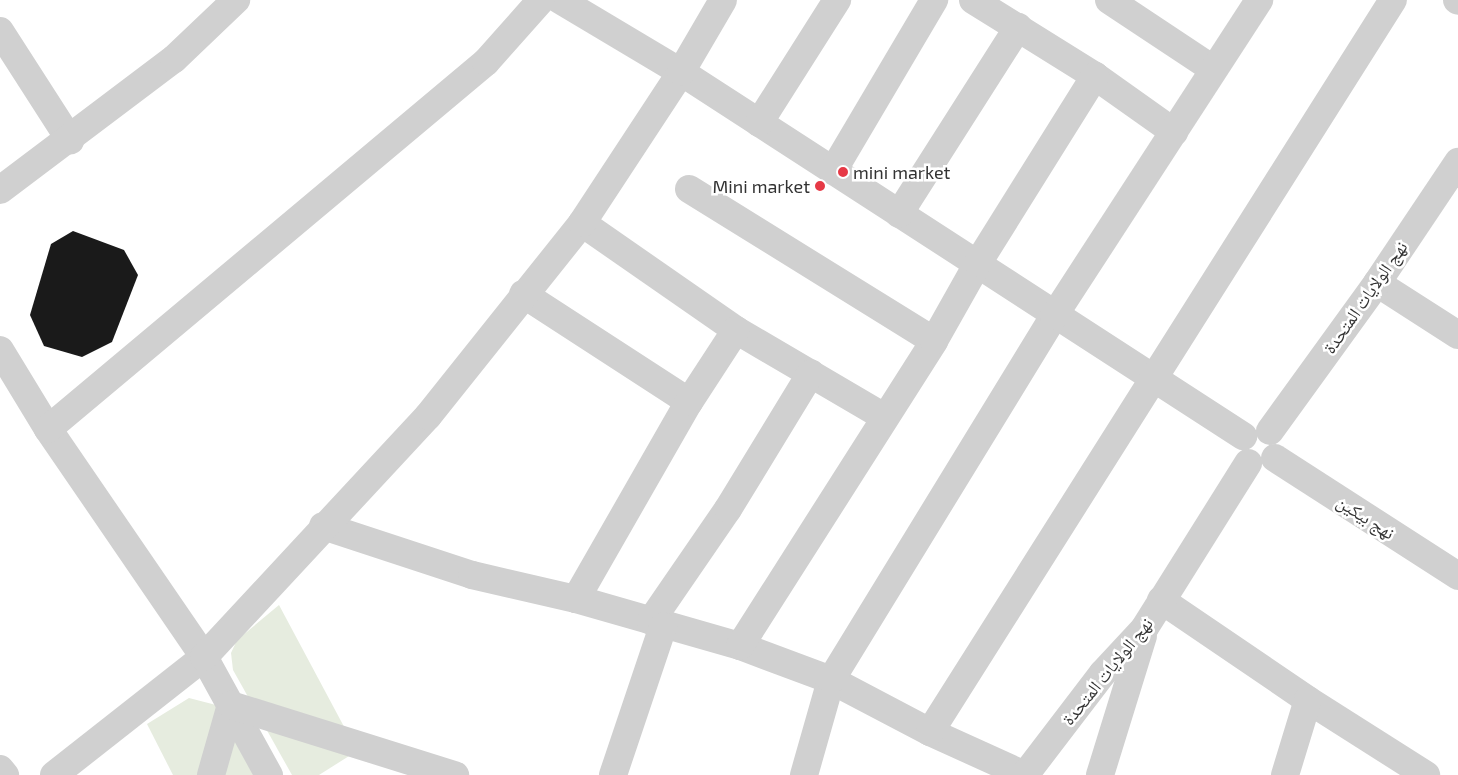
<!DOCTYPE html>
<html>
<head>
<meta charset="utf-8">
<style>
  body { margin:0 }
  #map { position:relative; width:1458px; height:775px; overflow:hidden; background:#fff; font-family:"Exo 2","Noto Naskh Arabic",sans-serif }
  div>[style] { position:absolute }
  .green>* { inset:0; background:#e6ecdf }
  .building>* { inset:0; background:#1a1a1a }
  .minor>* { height:28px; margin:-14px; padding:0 14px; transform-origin:14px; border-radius:14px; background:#d0d0d0 }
  .dots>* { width:14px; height:14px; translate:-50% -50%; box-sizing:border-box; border:2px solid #fff; border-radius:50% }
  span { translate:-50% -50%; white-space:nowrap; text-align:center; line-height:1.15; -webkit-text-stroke:5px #fff; paint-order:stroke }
  .poi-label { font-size:18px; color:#333 }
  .left { translate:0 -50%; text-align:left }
  .right { translate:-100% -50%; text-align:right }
  .street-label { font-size:18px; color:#333 }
</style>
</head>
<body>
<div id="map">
  <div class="green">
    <i style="clip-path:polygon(279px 605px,357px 751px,319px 775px,292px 775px,233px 670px,231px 653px,237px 640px)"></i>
    <i style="clip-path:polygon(189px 698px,216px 705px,254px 775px,173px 775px,147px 724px)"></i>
  </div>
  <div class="building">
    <i style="clip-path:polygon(73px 231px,124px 250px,138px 275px,112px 342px,82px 357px,44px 346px,30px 315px,51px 244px)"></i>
  </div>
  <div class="minor">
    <i style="left:560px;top:0;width:141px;rotate:30.8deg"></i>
    <i style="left:681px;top:72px;width:670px;rotate:32.93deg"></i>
    <i style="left:973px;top:0;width:144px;rotate:31.9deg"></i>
    <i style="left:1095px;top:76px;width:97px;rotate:35.3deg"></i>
    <i style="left:1109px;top:0;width:125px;rotate:33.6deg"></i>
    <i style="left:1457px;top:0;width:1px;rotate:45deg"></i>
    <i style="left:0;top:31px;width:130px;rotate:57.3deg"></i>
    <i style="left:759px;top:123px;width:146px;rotate:-57.6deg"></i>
    <i style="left:833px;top:171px;width:199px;rotate:-59.4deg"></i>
    <i style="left:689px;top:189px;width:288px;rotate:31.8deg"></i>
    <i style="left:0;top:190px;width:218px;rotate:-37deg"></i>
    <i style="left:174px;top:59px;width:86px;rotate:-43.6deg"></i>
    <i style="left:899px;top:214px;width:222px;rotate:-57.5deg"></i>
    <i style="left:582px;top:223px;width:188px;rotate:34.8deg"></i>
    <i style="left:736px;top:330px;width:172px;rotate:30.4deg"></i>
    <i style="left:1377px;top:283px;width:96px;rotate:32.7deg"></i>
    <i style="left:523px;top:294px;width:198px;rotate:33deg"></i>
    <i style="left:0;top:350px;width:92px;rotate:58.7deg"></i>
    <i style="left:48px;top:429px;width:276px;rotate:55.6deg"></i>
    <i style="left:204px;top:657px;width:135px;rotate:61.2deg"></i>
    <i style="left:48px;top:429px;width:571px;rotate:-39.96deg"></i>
    <i style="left:486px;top:62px;width:83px;rotate:-48.4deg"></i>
    <i style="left:1270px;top:431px;width:183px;rotate:-54.1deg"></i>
    <i style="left:1377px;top:283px;width:146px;rotate:-56.2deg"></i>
    <i style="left:1275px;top:458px;width:218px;rotate:32.8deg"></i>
    <i style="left:323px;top:526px;width:157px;rotate:18.2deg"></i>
    <i style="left:472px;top:575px;width:107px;rotate:13deg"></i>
    <i style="left:576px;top:599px;width:171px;rotate:16deg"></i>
    <i style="left:740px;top:646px;width:97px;rotate:20.5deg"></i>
    <i style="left:831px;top:680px;width:112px;rotate:27.7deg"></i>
    <i style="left:930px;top:732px;width:104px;rotate:24.4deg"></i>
    <i style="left:576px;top:599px;width:227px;rotate:-60.2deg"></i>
    <i style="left:689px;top:402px;width:86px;rotate:-56.9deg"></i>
    <i style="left:1161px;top:600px;width:178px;rotate:34.2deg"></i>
    <i style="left:1308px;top:700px;width:140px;rotate:32.4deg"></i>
    <i style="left:651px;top:621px;width:136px;rotate:-55.5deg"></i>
    <i style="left:728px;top:509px;width:159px;rotate:-58.6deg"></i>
    <i style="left:740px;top:646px;width:361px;rotate:-57.5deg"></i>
    <i style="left:934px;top:341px;width:90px;rotate:-60.6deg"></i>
    <i style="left:978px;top:263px;width:221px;rotate:-58deg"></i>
    <i style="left:930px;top:732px;width:866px;rotate:-57.69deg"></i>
    <i style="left:0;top:769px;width:8px;rotate:50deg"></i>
    <i style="left:54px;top:775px;width:191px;rotate:-38.2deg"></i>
    <i style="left:204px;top:657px;width:329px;rotate:-47.1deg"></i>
    <i style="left:428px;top:416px;width:247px;rotate:-51.4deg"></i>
    <i style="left:582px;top:223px;width:181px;rotate:-56.7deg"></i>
    <i style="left:681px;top:72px;width:83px;rotate:-59.7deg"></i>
    <i style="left:211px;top:775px;width:73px;rotate:-74.1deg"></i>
    <i style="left:231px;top:705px;width:235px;rotate:17.4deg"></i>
    <i style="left:613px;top:775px;width:157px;rotate:-71.4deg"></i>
    <i style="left:804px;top:775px;width:99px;rotate:-74.1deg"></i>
    <i style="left:831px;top:680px;width:427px;rotate:-58.5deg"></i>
    <i style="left:1054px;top:316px;width:377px;rotate:-57deg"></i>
    <i style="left:1025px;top:775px;width:128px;rotate:-52.6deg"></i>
    <i style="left:1103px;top:673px;width:60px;rotate:-47deg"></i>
    <i style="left:1144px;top:629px;width:196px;rotate:-57.9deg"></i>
    <i style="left:1100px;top:775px;width:145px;rotate:-72.8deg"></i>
    <i style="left:1285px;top:775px;width:78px;rotate:-73deg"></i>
  </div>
  <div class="dots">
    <i style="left:843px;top:172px;background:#e63946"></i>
    <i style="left:820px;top:186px;background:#e63946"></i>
  </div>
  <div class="poi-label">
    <span class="left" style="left:853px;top:172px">mini market</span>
    <span class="right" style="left:810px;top:186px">Mini market</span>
  </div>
  <div class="street-label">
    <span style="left:1365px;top:297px;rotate:-55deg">نهج الولايات المتحدة</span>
    <span style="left:1366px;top:517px;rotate:33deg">نهج بيكين</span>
    <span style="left:1107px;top:671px;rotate:-51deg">نهج الولايات المتحدة</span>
  </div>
</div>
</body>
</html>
